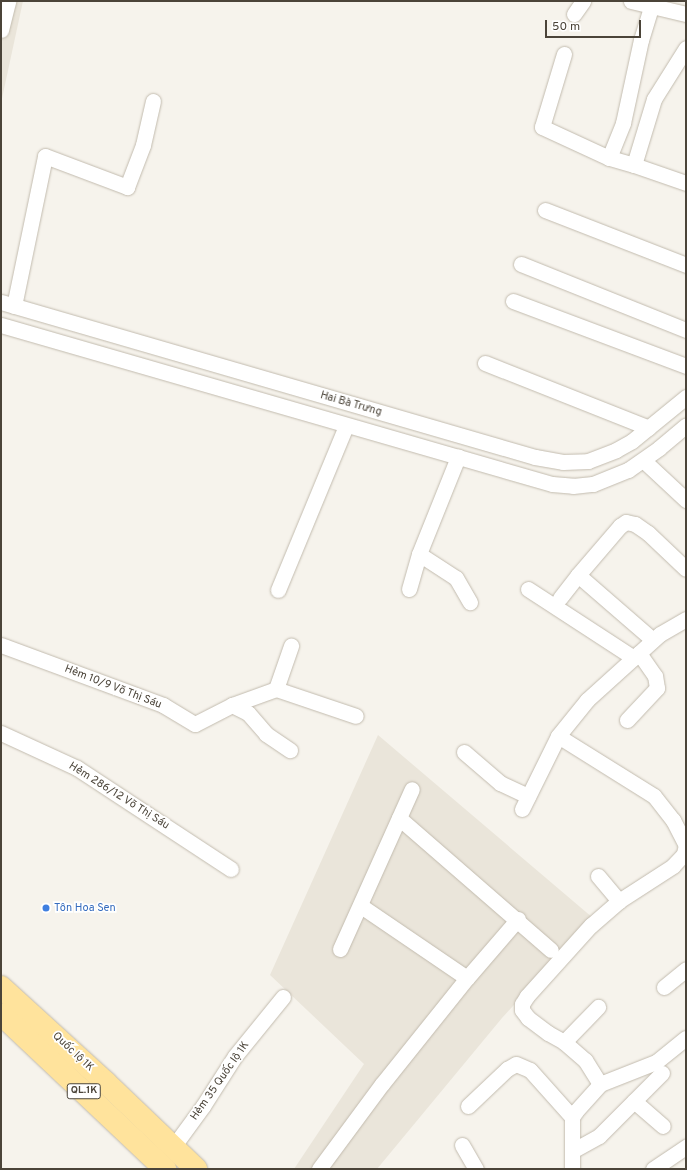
<!DOCTYPE html>
<html>
<head>
<meta charset="utf-8">
<style>
  body { margin:0 }
  #map { position:relative; width:687px; height:1170px; overflow:hidden; background:#f6f3ec; font-family:Overpass,sans-serif }
  div>[style] { position:absolute }
  .residential>* { inset:0; background:#eae5da }
  .roads { filter:drop-shadow(0 0 1px #c2bbae) drop-shadow(0 0 1px #c2bbae) }
  .street>* { height:15px; margin:-7.5px; padding:0 7.5px; transform-origin:7.5px; border-radius:7.5px; background:#fff }
  .primary>* { height:22px; margin:-11px; padding:0 11px; transform-origin:11px; border-radius:11px; background:#ffe39c }
  .dots>* { width:11px; height:11px; translate:-50% -50%; box-sizing:border-box; border:2px solid #fff; border-radius:50% }
  span { translate:-50% -50%; white-space:nowrap; text-align:center; line-height:1.15; -webkit-text-stroke:3.5px #fff; paint-order:stroke }
  .shield-label span { padding:1px 3px; background:#fff; border:1px solid; border-radius:3px; -webkit-text-stroke-width:0 }
  .shield-label { font-size:10px; color:#4b4439; font-weight:700 }
  .street-label { font-size:11px; color:#4b4439 }
  .shop-label { font-size:11px; color:#366cbe }
  .left { translate:0 -50%; text-align:left }
  .frame { position:absolute; inset:0; border:2px solid #4b4439; pointer-events:none }
  .scale { position:absolute; left:545px; top:20px; width:96px; height:18px; box-sizing:border-box; border:2px solid #4b4439; border-top:0; padding-left:5px; font-size:12px; line-height:14px; white-space:nowrap; color:#4b4439; -webkit-text-stroke:3px #fff; paint-order:stroke }
</style>
</head>
<body>
<div id="map">
  <div class="residential">
    <i style="clip-path:polygon(1px 1px,23px 1px,1px 103px)"></i>
    <i style="clip-path:polygon(378px 735px,593px 918px,502px 1018px,377px 1169px,294px 1169px,364px 1064px,270px 975px)"></i>
  </div>
  <div class="roads">
    <div class="street">
      <i style="left:631px;top:1px;width:57px;rotate:13.3deg"></i>
      <i style="left:574px;top:14px;width:16px;rotate:-55deg"></i>
      <i style="left:1px;top:30px;width:30px;rotate:-76deg"></i>
      <i style="left:686px;top:48px;width:60px;rotate:122.1deg"></i>
      <i style="left:654px;top:99px;width:69px;rotate:106.9deg"></i>
      <i style="left:634px;top:165px;width:55px;rotate:19.1deg"></i>
      <i style="left:564px;top:54px;width:76px;rotate:106.8deg"></i>
      <i style="left:542px;top:127px;width:74px;rotate:24.8deg"></i>
      <i style="left:634px;top:165px;width:26px;rotate:-164deg"></i>
      <i style="left:609px;top:158px;width:38px;rotate:-68deg"></i>
      <i style="left:623px;top:123px;width:85px;rotate:-77.8deg"></i>
      <i style="left:641px;top:40px;width:34px;rotate:-73deg"></i>
      <i style="left:545px;top:210px;width:151px;rotate:21.3deg"></i>
      <i style="left:521px;top:264px;width:178px;rotate:21.8deg"></i>
      <i style="left:513px;top:301px;width:185px;rotate:20.6deg"></i>
      <i style="left:1px;top:302px;width:556px;rotate:16.19deg"></i>
      <i style="left:535px;top:457px;width:28px;rotate:10deg"></i>
      <i style="left:563px;top:462px;width:25px;rotate:-2deg"></i>
      <i style="left:588px;top:461px;width:30px;rotate:-21deg"></i>
      <i style="left:616px;top:450px;width:18px;rotate:-29deg"></i>
      <i style="left:632px;top:441px;width:70px;rotate:-39.2deg"></i>
      <i style="left:14px;top:306px;width:153px;rotate:-78.3deg"></i>
      <i style="left:45px;top:156px;width:88px;rotate:20.7deg"></i>
      <i style="left:127px;top:187px;width:45px;rotate:-69.1deg"></i>
      <i style="left:143px;top:145px;width:45px;rotate:-77.2deg"></i>
      <i style="left:1px;top:325px;width:573px;rotate:16.1deg"></i>
      <i style="left:552px;top:484px;width:21px;rotate:5deg"></i>
      <i style="left:573px;top:486px;width:20px;rotate:-6deg"></i>
      <i style="left:593px;top:484px;width:38px;rotate:-22deg"></i>
      <i style="left:628px;top:470px;width:38px;rotate:-35deg"></i>
      <i style="left:659px;top:448px;width:35px;rotate:-40deg"></i>
      <i style="left:485px;top:363px;width:176px;rotate:21.6deg"></i>
      <i style="left:643px;top:460px;width:59px;rotate:42.9deg"></i>
      <i style="left:419px;top:554px;width:44px;rotate:33deg"></i>
      <i style="left:456px;top:578px;width:28px;rotate:60deg"></i>
      <i style="left:578px;top:575px;width:65px;rotate:-49.4deg"></i>
      <i style="left:620px;top:526px;width:7px;rotate:-34deg"></i>
      <i style="left:626px;top:522px;width:9px;rotate:13deg"></i>
      <i style="left:635px;top:524px;width:16px;rotate:35deg"></i>
      <i style="left:648px;top:533px;width:52px;rotate:43.5deg"></i>
      <i style="left:409px;top:589px;width:36px;rotate:-74deg"></i>
      <i style="left:419px;top:554px;width:105px;rotate:-68.1deg"></i>
      <i style="left:528px;top:589px;width:126px;rotate:33.1deg"></i>
      <i style="left:278px;top:590px;width:178px;rotate:-67.5deg"></i>
      <i style="left:560px;top:598px;width:29px;rotate:-52deg"></i>
      <i style="left:578px;top:575px;width:99px;rotate:40.9deg"></i>
      <i style="left:1px;top:645px;width:173px;rotate:20.3deg"></i>
      <i style="left:163px;top:705px;width:37px;rotate:31deg"></i>
      <i style="left:195px;top:724px;width:42px;rotate:-27.2deg"></i>
      <i style="left:232px;top:705px;width:47px;rotate:-20deg"></i>
      <i style="left:276px;top:689px;width:84px;rotate:18.6deg"></i>
      <i style="left:276px;top:689px;width:46px;rotate:-70.8deg"></i>
      <i style="left:232px;top:705px;width:18px;rotate:27deg"></i>
      <i style="left:248px;top:713px;width:28px;rotate:49deg"></i>
      <i style="left:266px;top:734px;width:29px;rotate:34deg"></i>
      <i style="left:627px;top:720px;width:44px;rotate:-46.8deg"></i>
      <i style="left:657px;top:688px;width:12px;rotate:-99deg"></i>
      <i style="left:655px;top:676px;width:28px;rotate:-125deg"></i>
      <i style="left:1px;top:733px;width:84px;rotate:24.7deg"></i>
      <i style="left:77px;top:768px;width:184px;rotate:33.3deg"></i>
      <i style="left:558px;top:736px;width:113px;rotate:32deg"></i>
      <i style="left:654px;top:796px;width:31px;rotate:52deg"></i>
      <i style="left:673px;top:820px;width:28px;rotate:63deg"></i>
      <i style="left:686px;top:845px;width:9px;rotate:103deg"></i>
      <i style="left:684px;top:854px;width:16px;rotate:133deg"></i>
      <i style="left:673px;top:866px;width:64px;rotate:147.1deg"></i>
      <i style="left:619px;top:901px;width:37px;rotate:139deg"></i>
      <i style="left:591px;top:925px;width:96px;rotate:132deg"></i>
      <i style="left:527px;top:996px;width:9px;rotate:122deg"></i>
      <i style="left:522px;top:1004px;width:6px;rotate:90deg"></i>
      <i style="left:522px;top:1010px;width:10px;rotate:53deg"></i>
      <i style="left:528px;top:1018px;width:25px;rotate:37deg"></i>
      <i style="left:548px;top:1033px;width:18px;rotate:29deg"></i>
      <i style="left:564px;top:1042px;width:28px;rotate:41deg"></i>
      <i style="left:585px;top:1060px;width:28px;rotate:58deg"></i>
      <i style="left:464px;top:752px;width:48px;rotate:40.7deg"></i>
      <i style="left:500px;top:783px;width:31px;rotate:25deg"></i>
      <i style="left:522px;top:809px;width:81px;rotate:-63.7deg"></i>
      <i style="left:558px;top:736px;width:46px;rotate:-51.1deg"></i>
      <i style="left:587px;top:700px;width:98px;rotate:-42.1deg"></i>
      <i style="left:660px;top:634px;width:30px;rotate:-30deg"></i>
      <i style="left:399px;top:818px;width:201px;rotate:41deg"></i>
      <i style="left:598px;top:876px;width:33px;rotate:50deg"></i>
      <i style="left:361px;top:906px;width:128px;rotate:34.2deg"></i>
      <i style="left:340px;top:949px;width:175px;rotate:-65.8deg"></i>
      <i style="left:664px;top:987px;width:28px;rotate:-39deg"></i>
      <i style="left:564px;top:1042px;width:49px;rotate:-45.8deg"></i>
      <i style="left:634px;top:1101px;width:38px;rotate:41deg"></i>
      <i style="left:468px;top:1106px;width:54px;rotate:-43.5deg"></i>
      <i style="left:507px;top:1069px;width:10px;rotate:-29deg"></i>
      <i style="left:516px;top:1064px;width:15px;rotate:23deg"></i>
      <i style="left:530px;top:1070px;width:63px;rotate:48.2deg"></i>
      <i style="left:462px;top:1145px;width:28px;rotate:60deg"></i>
      <i style="left:173px;top:1147px;width:51px;rotate:-53.8deg"></i>
      <i style="left:203px;top:1106px;width:59px;rotate:-57.4deg"></i>
      <i style="left:235px;top:1056px;width:76px;rotate:-50.9deg"></i>
      <i style="left:572px;top:1151px;width:31px;rotate:-29deg"></i>
      <i style="left:599px;top:1136px;width:89px;rotate:-45deg"></i>
      <i style="left:319px;top:1169px;width:106px;rotate:-53.5deg"></i>
      <i style="left:382px;top:1084px;width:136px;rotate:-51.3deg"></i>
      <i style="left:467px;top:978px;width:78px;rotate:-49.2deg"></i>
      <i style="left:572px;top:1169px;width:52px;rotate:-90deg"></i>
      <i style="left:572px;top:1117px;width:7px;rotate:-56deg"></i>
      <i style="left:576px;top:1111px;width:36px;rotate:-48deg"></i>
      <i style="left:600px;top:1084px;width:60px;rotate:-21.4deg"></i>
      <i style="left:656px;top:1062px;width:38px;rotate:-39deg"></i>
      <i style="left:653px;top:1169px;width:40px;rotate:-34deg"></i>
    </div>
    <div class="primary">
      <i style="left:1px;top:987px;width:141px;rotate:42.4deg"></i>
      <i style="left:105px;top:1082px;width:126px;rotate:43.7deg"></i>
      <i style="left:1px;top:1014px;width:226px;rotate:43.4deg"></i>
    </div>
  </div>
  <div class="dots">
    <i style="left:46px;top:908px;background:#3f7fe0"></i>
  </div>
  <div class="shield-label">
    <span style="left:84px;top:1091px">QL.1K</span>
  </div>
  <div class="street-label">
    <span style="left:351px;top:404px;rotate:16deg">Hai Bà Trưng</span>
    <span style="left:113px;top:687px;rotate:21deg">Hẻm 10/9 Võ Thị Sáu</span>
    <span style="left:119px;top:796px;rotate:32deg">Hẻm 286/12 Võ Thị Sáu</span>
    <span style="left:73px;top:1052px;rotate:43deg">Quốc lộ 1K</span>
    <span style="left:220px;top:1081px;rotate:-55deg">Hẻm 35 Quốc lộ 1K</span>
  </div>
  <div class="shop-label">
    <span class="left" style="left:54px;top:908px">Tôn Hoa Sen</span>
  </div>
  <div class="frame"></div>
  <div class="scale">50 m</div>
</div>
</body>
</html>
